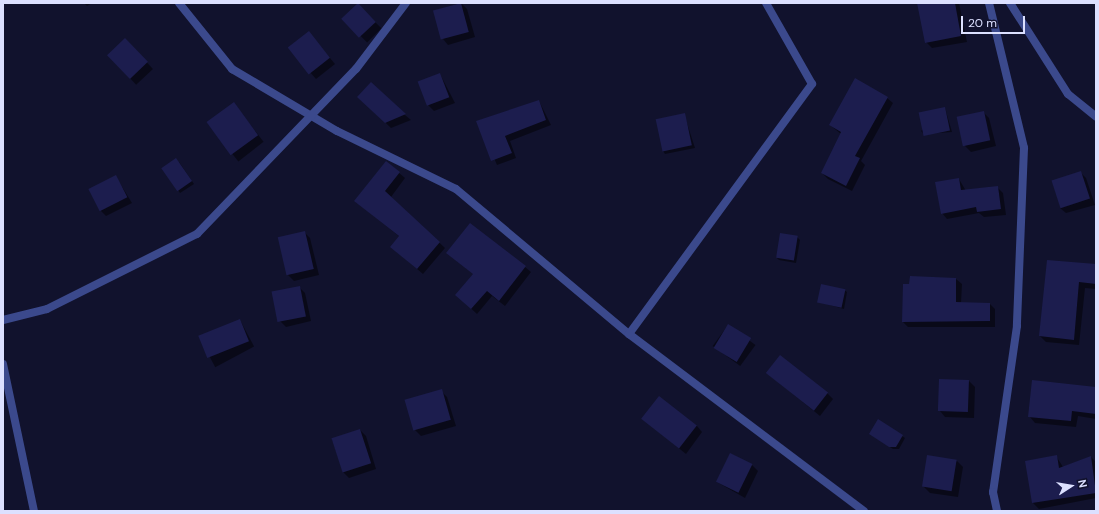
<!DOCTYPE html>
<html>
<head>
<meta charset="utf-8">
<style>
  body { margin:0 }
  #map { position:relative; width:1099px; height:514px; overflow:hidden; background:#11122d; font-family:"DM Sans",sans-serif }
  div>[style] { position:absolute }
  .shadow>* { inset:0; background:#0007; transform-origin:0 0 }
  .building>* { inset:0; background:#1c1d4e; transform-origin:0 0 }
  .street>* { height:8px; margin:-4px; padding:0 4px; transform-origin:4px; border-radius:4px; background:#3b498c }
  span { translate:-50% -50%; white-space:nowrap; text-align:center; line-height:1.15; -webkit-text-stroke:3px #11122d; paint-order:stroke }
  .frame { position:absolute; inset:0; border:4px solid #dce0ff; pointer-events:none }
  .north { position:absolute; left:1051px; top:466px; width:40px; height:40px; -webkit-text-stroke:3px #11122d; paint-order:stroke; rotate:78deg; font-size:11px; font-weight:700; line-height:16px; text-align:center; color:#dce0ff }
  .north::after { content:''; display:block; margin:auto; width:14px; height:18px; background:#dce0ff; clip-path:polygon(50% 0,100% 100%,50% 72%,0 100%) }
  .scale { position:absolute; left:961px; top:16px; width:64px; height:18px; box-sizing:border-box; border:2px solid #dce0ff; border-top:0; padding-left:5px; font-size:12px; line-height:14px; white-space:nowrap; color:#dce0ff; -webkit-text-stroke:3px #11122d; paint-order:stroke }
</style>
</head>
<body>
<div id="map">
  <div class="shadow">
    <i style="clip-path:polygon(84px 3px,92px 3px,87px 6px)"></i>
    <i style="clip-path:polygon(461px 3px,467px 9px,475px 37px,448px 45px,443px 39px,434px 11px)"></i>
    <i style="clip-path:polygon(927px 3px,959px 3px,967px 42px,932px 48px,926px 42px)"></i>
    <i style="left:358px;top:5px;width:33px;height:20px;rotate:45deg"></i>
    <i style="left:125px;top:39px;width:41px;height:23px;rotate:47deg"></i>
    <i style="clip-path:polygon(314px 39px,335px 64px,316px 79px,289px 48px)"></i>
    <i style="clip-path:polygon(440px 74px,455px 103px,434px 111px,428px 105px)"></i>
    <i style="clip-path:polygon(371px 83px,405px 115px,411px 120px,391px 128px,359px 97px)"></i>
    <i style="clip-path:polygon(887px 98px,893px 103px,861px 161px,865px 165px,852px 191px,828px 179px,822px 173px,841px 134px,830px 125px)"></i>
    <i style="clip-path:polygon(539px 101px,551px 125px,510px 141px,516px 158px,497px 165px,478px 121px)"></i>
    <i style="left:234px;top:104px;width:48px;height:32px;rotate:52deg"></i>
    <i style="clip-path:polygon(945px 108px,952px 132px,924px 134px,921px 131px)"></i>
    <i style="clip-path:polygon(983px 112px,989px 118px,996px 146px,971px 152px,965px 146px)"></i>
    <i style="clip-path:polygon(684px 114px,695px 148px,665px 154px,663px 151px)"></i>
    <i style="clip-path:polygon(179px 162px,194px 184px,180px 193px,178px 190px)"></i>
    <i style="clip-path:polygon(386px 162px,405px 178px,391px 197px,445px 248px,423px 274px,397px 252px,400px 237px,355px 201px)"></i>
    <i style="clip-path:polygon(1080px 172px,1086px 178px,1095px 205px,1066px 213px,1060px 208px)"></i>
    <i style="clip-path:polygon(116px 177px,132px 203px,106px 216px,100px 210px)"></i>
    <i style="clip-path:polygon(959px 179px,966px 191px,997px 187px,1003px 193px,1006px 215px,984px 217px,979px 213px,947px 219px,942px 213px)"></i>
    <i style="clip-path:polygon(304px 232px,310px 238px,319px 275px,294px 281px,288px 275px)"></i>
    <i style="clip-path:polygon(797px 237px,800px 240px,796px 263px,779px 260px,776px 257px)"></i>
    <i style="clip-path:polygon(447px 253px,525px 267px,531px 272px,505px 306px,492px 296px,477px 314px,462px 300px,474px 274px)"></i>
    <i style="clip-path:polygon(1048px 261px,1096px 265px,1096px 289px,1085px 288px,1079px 345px,1046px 342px,1040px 336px)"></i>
    <i style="clip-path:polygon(911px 277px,956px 279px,962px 284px,961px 303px,990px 304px,995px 309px,995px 327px,908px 327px,903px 322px)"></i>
    <i style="clip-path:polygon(299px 287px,305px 293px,311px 321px,286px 327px,280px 321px)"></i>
    <i style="clip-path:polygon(844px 290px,847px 292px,844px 309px,819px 302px)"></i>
    <i style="left:240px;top:320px;width:30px;height:44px;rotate:62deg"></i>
    <i style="left:728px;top:325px;width:34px;height:26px;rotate:36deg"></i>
    <i style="clip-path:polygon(767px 373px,827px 393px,833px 399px,820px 416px)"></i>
    <i style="clip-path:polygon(969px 381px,975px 387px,974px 418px,945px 417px,940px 411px)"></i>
    <i style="clip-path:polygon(1096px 387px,1096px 419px,1078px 416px,1076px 427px,1035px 423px,1030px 417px)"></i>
    <i style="clip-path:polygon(441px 391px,447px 397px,456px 426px,421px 436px,415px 430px)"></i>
    <i style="clip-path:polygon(643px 419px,697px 426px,702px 432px,686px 454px)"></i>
    <i style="clip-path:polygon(360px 430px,366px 436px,376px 469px,349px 478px,343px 472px,332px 439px)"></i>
    <i style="clip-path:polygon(870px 434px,902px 436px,905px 438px,899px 449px,893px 449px)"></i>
    <i style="clip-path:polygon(1056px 456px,1063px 467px,1091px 457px,1096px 462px,1096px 498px,1039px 509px,1033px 503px,1026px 462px)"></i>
    <i style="clip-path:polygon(957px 461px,963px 467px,958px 497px,930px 493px,924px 487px)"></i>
    <i style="clip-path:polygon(752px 465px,758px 471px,745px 498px,717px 482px)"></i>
  </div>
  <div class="building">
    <i style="left:358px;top:3px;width:26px;height:23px;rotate:47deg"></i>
    <i style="left:461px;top:3px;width:30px;height:29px;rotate:75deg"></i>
    <i style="clip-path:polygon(917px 3px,955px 3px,961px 36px,925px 43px)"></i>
    <i style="left:309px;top:31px;width:34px;height:27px;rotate:52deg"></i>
    <i style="left:125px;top:38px;width:33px;height:25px;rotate:46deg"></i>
    <i style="left:440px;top:73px;width:26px;height:24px;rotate:69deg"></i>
    <i style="clip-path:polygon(855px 78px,888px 97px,855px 156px,860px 158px,846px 186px,821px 173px,841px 132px,829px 125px)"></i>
    <i style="clip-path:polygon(371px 82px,406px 114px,385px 123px,357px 97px)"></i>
    <i style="clip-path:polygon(539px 100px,546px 120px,505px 136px,512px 153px,491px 161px,476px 121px)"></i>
    <i style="left:234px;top:102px;width:41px;height:34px;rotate:54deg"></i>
    <i style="left:945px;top:107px;width:24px;height:27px;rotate:78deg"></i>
    <i style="left:984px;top:111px;width:30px;height:28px;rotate:78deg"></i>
    <i style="left:685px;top:113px;width:33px;height:30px;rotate:78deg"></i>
    <i style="left:176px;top:158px;width:28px;height:18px;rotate:55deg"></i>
    <i style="clip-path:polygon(386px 161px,400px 172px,385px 191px,440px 242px,417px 269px,390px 247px,399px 236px,354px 201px)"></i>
    <i style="left:1081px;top:171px;width:29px;height:31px;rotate:72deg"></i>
    <i style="left:116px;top:175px;width:25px;height:31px;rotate:63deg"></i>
    <i style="clip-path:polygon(959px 178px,961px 190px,998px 186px,1001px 209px,977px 212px,976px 207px,941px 214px,935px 182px)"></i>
    <i style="clip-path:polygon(470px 223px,526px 266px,499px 301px,487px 291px,471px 309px,455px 295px,473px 274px,446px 253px)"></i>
    <i style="left:305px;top:231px;width:39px;height:28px;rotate:77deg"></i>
    <i style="left:780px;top:233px;width:18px;height:25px;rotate:9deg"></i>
    <i style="clip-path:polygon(1047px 260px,1096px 264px,1096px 284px,1079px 282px,1074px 340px,1039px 336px)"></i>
    <i style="clip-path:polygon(910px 276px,956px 278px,956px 302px,990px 303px,990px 321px,902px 322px,903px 284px,909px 284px)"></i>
    <i style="left:821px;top:284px;width:25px;height:19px;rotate:12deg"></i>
    <i style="left:300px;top:286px;width:31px;height:29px;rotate:79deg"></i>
    <i style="left:240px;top:319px;width:24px;height:45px;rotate:68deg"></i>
    <i style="left:728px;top:324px;width:27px;height:28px;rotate:31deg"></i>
    <i style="left:780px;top:355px;width:61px;height:23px;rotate:38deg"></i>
    <i style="left:939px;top:379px;width:30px;height:32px;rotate:2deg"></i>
    <i style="clip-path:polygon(1032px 380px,1096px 387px,1096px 414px,1072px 411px,1071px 421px,1028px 417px)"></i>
    <i style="left:442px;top:389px;width:32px;height:39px;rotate:74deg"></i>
    <i style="left:659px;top:396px;width:48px;height:29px;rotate:38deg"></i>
    <i style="clip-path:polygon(878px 419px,903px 435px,896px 447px,889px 447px,869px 434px)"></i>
    <i style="left:360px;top:429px;width:36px;height:30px;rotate:72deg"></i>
    <i style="left:730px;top:453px;width:25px;height:32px;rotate:26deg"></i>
    <i style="left:927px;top:455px;width:30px;height:32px;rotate:9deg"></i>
    <i style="clip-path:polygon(1057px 455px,1059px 468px,1091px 456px,1096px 493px,1032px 503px,1025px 461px)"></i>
  </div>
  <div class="street">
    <i style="left:179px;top:3px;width:85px;rotate:51.2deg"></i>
    <i style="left:232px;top:69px;width:122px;rotate:30.6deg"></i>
    <i style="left:337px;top:131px;width:132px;rotate:26deg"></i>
    <i style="left:456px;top:189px;width:226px;rotate:40deg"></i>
    <i style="left:629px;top:334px;width:294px;rotate:37deg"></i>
    <i style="left:989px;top:3px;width:149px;rotate:76.4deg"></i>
    <i style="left:1024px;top:148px;width:178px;rotate:92.3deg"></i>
    <i style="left:1017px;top:326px;width:168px;rotate:98.2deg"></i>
    <i style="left:993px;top:492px;width:19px;rotate:78deg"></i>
    <i style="left:1010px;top:3px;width:108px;rotate:57.5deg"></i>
    <i style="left:1068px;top:94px;width:36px;rotate:39deg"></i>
    <i style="left:3px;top:320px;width:45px;rotate:-14deg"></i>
    <i style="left:47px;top:309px;width:168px;rotate:-26.6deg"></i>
    <i style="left:197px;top:234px;width:229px;rotate:-46.1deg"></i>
    <i style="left:356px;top:69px;width:83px;rotate:-52.9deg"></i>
    <i style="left:629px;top:334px;width:310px;rotate:-53.8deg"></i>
    <i style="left:812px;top:84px;width:93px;rotate:-119.6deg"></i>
    <i style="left:3px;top:364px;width:150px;rotate:78.1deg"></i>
  </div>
  <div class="frame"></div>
  <div class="north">N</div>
  <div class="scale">20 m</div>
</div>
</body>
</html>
